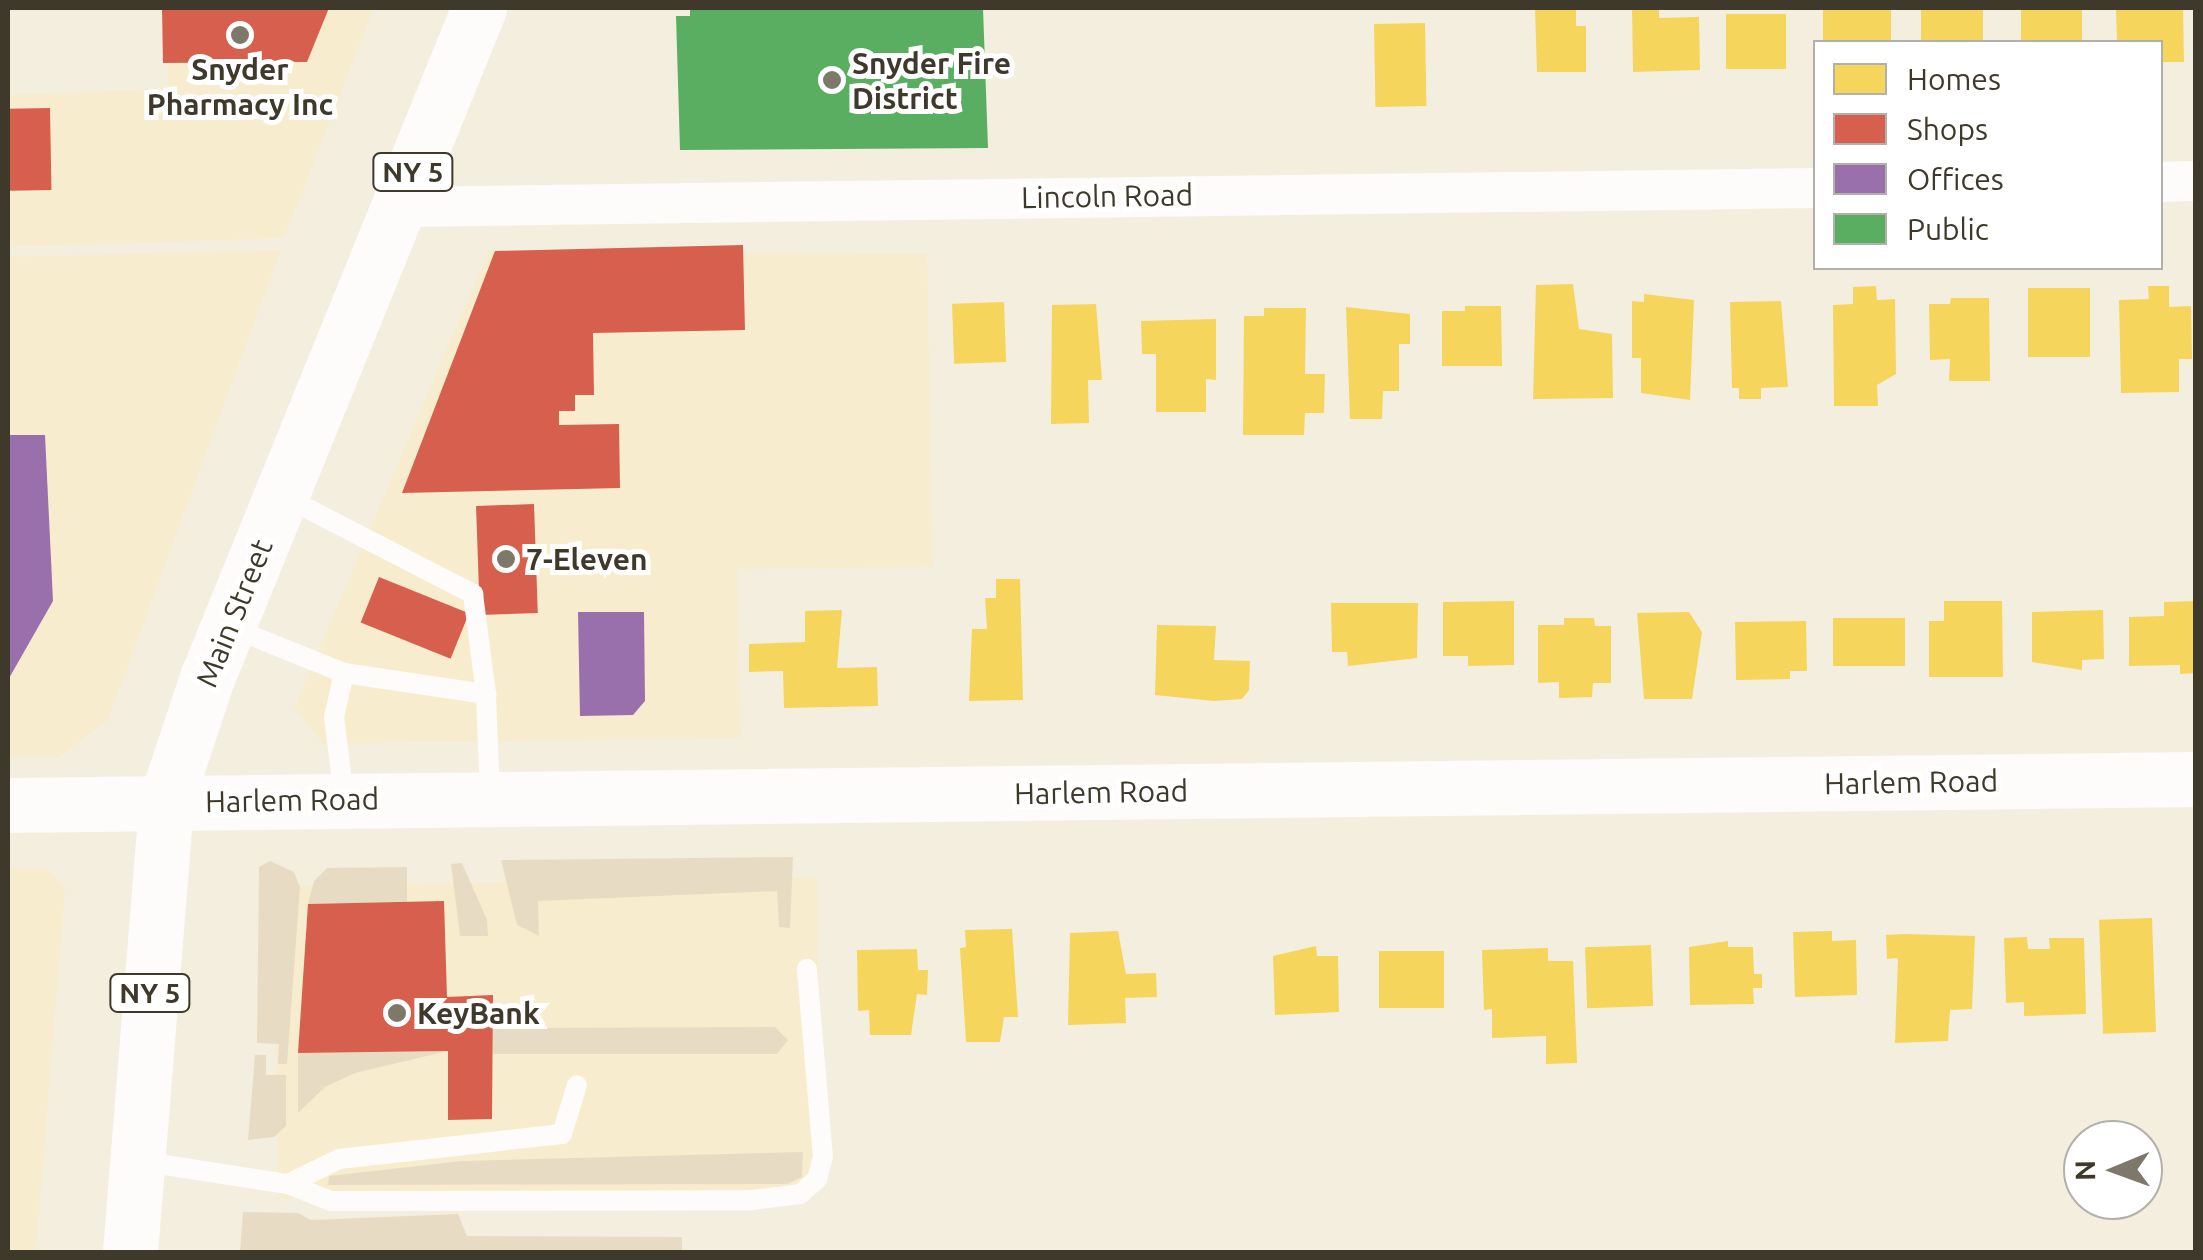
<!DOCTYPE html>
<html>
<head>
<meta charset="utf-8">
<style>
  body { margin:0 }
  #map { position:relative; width:2203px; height:1260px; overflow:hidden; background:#f4eedf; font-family:Ubuntu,sans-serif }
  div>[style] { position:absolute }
  .built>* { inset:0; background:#f8ecce; transform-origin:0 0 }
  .green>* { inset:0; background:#e7dcc3 }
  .homes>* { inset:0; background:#f6d55c; transform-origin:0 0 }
  .shops>* { inset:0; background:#d6604d; transform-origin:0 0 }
  .offices>* { inset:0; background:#9970ab }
  .public>* { inset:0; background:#5aae61 }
  .lane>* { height:20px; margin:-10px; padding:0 10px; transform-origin:10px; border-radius:10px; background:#fdfcfa }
  .street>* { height:40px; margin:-20px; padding:0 20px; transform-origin:20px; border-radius:20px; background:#fdfcfa }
  .secondary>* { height:55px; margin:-27.5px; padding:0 27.5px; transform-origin:27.5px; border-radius:27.5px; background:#fdfcfa }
  .primary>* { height:55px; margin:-27.5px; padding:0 27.5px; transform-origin:27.5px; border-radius:27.5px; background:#fdfcfa }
  .dots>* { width:28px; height:28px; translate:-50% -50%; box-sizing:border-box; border:5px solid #fff; border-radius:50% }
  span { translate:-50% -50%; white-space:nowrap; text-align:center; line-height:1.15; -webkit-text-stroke:10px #fff; paint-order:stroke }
  .shield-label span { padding:2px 8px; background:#fff; border:2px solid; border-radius:8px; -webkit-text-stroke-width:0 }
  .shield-label { font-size:28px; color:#3f392c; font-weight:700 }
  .poi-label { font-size:30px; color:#3f392c; font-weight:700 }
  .left { translate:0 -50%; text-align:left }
  .street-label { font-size:30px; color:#3f392c }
  .frame { position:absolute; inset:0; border:10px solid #3f392c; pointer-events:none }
  .legend { position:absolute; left:1813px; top:40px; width:350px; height:230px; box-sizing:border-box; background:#fff; border:2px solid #b2b0ab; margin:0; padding:12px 18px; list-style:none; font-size:30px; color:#3f392c }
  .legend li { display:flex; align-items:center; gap:20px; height:50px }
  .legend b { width:50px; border:2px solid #b2b0ab }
  .north { position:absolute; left:2063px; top:1120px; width:100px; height:100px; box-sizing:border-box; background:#fff; border:2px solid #b2b0ab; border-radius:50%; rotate:269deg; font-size:28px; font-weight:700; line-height:40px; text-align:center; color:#3f392c }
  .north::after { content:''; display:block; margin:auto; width:35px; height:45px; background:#7e786b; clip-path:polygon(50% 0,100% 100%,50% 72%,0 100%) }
</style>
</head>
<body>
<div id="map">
  <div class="built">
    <i style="clip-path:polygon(168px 8px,374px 8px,284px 238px,8px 247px,8px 95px,168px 88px)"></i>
    <i style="clip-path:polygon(281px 250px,108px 720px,59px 757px,8px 757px,8px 257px)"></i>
    <i style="clip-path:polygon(489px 250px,927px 254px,933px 567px,737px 569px,741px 738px,323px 744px,294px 707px)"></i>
    <i style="clip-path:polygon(8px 868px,47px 868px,65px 888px,36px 1252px,8px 1252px)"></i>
    <i style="left:817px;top:877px;width:312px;height:544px;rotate:89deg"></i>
  </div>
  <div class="green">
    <i style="clip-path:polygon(793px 857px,790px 928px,779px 927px,777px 891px,538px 901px,539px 936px,517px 925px,501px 860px)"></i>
    <i style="clip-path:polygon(270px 861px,294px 872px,300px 887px,287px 1064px,278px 1064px,279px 1044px,257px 1043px,259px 867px)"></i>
    <i style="clip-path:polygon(462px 863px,487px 920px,488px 936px,460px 936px,451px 864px)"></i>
    <i style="clip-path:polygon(407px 867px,407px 902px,308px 904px,314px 881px,327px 868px)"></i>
    <i style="clip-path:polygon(775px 1027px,788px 1040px,777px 1054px,493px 1054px,492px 1028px)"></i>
    <i style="clip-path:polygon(448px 1051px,355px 1073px,325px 1087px,298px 1113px,298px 1053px)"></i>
    <i style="clip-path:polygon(255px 1055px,266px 1055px,266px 1075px,286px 1075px,286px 1126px,274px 1137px,248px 1140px)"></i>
    <i style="clip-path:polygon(803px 1152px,802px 1177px,787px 1184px,328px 1185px,329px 1176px,462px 1161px)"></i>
    <i style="clip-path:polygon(243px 1212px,298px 1213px,311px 1220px,458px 1214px,467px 1236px,682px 1237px,682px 1252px,240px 1252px)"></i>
  </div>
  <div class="homes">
    <i style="clip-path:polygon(1535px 8px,1576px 8px,1576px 26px,1586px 26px,1586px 72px,1537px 72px)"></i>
    <i style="clip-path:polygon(1632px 8px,1659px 8px,1659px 18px,1699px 17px,1700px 70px,1633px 72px)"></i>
    <i style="left:1823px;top:8px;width:68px;height:34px"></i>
    <i style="left:1921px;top:8px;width:62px;height:34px"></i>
    <i style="left:2021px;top:8px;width:61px;height:34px"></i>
    <i style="clip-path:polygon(2116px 8px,2183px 8px,2184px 62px,2163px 62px,2160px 42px,2117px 42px)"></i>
    <i style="left:1726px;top:14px;width:60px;height:55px"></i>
    <i style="left:1425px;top:23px;width:83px;height:51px;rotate:89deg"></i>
    <i style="clip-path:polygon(1573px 284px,1579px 329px,1612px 334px,1613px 398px,1533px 399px,1536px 285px)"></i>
    <i style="clip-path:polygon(1876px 286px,1877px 300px,1895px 299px,1896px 374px,1877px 385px,1878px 406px,1834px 406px,1833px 305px,1853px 304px,1853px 287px)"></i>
    <i style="clip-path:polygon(2148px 286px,2169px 286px,2169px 307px,2191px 306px,2192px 359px,2179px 359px,2179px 392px,2121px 393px,2119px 300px,2149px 299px)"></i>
    <i style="left:2028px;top:288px;width:62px;height:69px"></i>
    <i style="clip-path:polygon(1644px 294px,1694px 300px,1690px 400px,1641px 393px,1641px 358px,1632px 358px,1632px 301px,1644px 302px)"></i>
    <i style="clip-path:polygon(1951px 298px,1989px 298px,1990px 381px,1949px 381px,1950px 359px,1930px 360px,1929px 304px,1950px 304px)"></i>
    <i style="clip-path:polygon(1781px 301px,1788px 387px,1761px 388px,1761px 399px,1739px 399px,1739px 388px,1732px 388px,1730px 302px)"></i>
    <i style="left:1004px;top:302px;width:60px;height:52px;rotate:88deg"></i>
    <i style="clip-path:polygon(1096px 304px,1102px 380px,1088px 380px,1089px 423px,1051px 424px,1052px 305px)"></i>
    <i style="clip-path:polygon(1465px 306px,1501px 306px,1502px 366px,1442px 366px,1442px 311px,1465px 311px)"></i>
    <i style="clip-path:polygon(1346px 307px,1410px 314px,1410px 344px,1399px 344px,1399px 391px,1383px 391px,1382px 419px,1350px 419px)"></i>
    <i style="clip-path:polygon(1264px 308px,1306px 308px,1305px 374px,1325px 374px,1324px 413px,1305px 413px,1304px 435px,1243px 435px,1244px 316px,1264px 316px)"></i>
    <i style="clip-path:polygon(1216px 319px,1216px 380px,1206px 379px,1206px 412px,1156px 412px,1156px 354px,1142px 354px,1141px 321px)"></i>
    <i style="clip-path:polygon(996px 579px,1020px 579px,1023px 700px,969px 701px,972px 629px,987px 629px,985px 598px,996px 598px)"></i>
    <i style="clip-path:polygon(1514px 601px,1514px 665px,1468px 666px,1468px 656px,1443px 656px,1443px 602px)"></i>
    <i style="clip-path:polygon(1944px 601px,2002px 601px,2003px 677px,1929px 677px,1929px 621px,1944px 621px)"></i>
    <i style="clip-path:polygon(2196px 601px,2196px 673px,2180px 674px,2180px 665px,2129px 666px,2129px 617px,2164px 616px,2164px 602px)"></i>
    <i style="clip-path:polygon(1331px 603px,1418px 603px,1417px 658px,1348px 666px,1347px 652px,1332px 652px)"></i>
    <i style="clip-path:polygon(842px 610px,837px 668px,877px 667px,878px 706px,784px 708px,783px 671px,749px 672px,749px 644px,805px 642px,805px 611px)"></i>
    <i style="clip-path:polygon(2103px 610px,2104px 659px,2082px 660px,2082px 670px,2032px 662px,2032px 612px)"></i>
    <i style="clip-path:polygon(1689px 612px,1702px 632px,1692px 699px,1644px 699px,1637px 613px)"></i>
    <i style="clip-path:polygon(1564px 618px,1594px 618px,1595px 626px,1611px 626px,1611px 683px,1593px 683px,1592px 697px,1559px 698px,1559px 682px,1538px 683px,1538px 625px,1564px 625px)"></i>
    <i style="left:1905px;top:618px;width:48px;height:72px;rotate:90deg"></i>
    <i style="clip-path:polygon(1806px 621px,1807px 671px,1790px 671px,1790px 679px,1736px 680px,1735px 622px)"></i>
    <i style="clip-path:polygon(1157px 625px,1216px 626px,1214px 660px,1250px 661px,1249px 690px,1242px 699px,1214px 701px,1155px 695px)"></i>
    <i style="left:2152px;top:918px;width:114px;height:53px;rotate:88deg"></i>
    <i style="clip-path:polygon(1012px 929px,1018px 1017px,1004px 1017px,1000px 1042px,966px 1042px,960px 948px,966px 947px,965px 930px)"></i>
    <i style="clip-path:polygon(1118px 931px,1126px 974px,1156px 973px,1157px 997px,1125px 998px,1126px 1023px,1068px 1025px,1070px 933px)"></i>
    <i style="clip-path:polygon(1832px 931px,1832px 941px,1856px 940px,1857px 995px,1795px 997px,1793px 932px)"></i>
    <i style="clip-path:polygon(1905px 934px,1975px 936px,1972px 1009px,1950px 1010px,1948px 1041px,1895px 1043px,1898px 958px,1887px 959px,1886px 935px)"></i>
    <i style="clip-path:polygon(2027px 937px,2028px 949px,2050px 949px,2049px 938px,2084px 938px,2086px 1014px,2024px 1016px,2024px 1002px,2006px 1003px,2004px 938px)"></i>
    <i style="clip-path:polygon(1728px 941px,1728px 947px,1753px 947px,1754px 974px,1762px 974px,1762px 988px,1753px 988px,1754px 1004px,1690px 1005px,1689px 947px)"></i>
    <i style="left:1651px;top:945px;width:61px;height:66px;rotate:88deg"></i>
    <i style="clip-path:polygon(1316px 946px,1317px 956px,1338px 956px,1339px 1012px,1275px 1015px,1273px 956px)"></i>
    <i style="clip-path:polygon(1548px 948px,1548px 961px,1573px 961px,1577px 1063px,1546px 1064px,1546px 1036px,1492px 1038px,1492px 1009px,1484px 1010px,1482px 950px)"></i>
    <i style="clip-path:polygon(917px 949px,918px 970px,928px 970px,927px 995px,917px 994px,911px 1035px,870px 1035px,869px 1010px,858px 1011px,857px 950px)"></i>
    <i style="left:1379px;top:951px;width:65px;height:57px"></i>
  </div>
  <div class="shops">
    <i style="clip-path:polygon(162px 8px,329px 8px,307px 62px,163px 63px)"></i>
    <i style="left:50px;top:108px;width:82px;height:42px;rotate:89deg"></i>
    <i style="clip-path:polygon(743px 245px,745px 330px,593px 333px,594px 395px,575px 395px,575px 411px,559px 411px,559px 425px,619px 424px,620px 488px,402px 493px,495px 251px)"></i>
    <i style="left:534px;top:504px;width:109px;height:58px;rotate:88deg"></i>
    <i style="left:379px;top:577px;width:97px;height:49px;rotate:22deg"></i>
    <i style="clip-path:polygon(444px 901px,447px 997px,493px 995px,492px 1119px,448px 1120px,448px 1051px,298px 1053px,308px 904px)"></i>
  </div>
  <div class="offices">
    <i style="clip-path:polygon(8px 435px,45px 435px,53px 601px,8px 680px)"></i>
    <i style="clip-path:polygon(578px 612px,644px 612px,645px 701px,633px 715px,580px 716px)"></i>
  </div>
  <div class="public">
    <i style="clip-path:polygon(690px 8px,983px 8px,988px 148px,680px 150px,676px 16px,690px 16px)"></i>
  </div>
  <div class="lane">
    <i style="left:285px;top:497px;width:212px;rotate:27.3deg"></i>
    <i style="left:473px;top:594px;width:101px;rotate:82.6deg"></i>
    <i style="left:230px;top:627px;width:123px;rotate:22deg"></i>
    <i style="left:344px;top:798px;width:82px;rotate:-97deg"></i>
    <i style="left:334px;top:717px;width:45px;rotate:-77.2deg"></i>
    <i style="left:344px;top:673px;width:144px;rotate:8.4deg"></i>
    <i style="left:486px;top:694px;width:102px;rotate:87.8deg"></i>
    <i style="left:139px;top:1161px;width:151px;rotate:8.8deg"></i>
    <i style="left:288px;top:1184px;width:46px;rotate:21.6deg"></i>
    <i style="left:331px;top:1201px;width:421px;rotate:-0.1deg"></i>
    <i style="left:752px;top:1200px;width:48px;rotate:-7.1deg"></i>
    <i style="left:800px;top:1194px;width:23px;rotate:-41deg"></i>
    <i style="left:817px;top:1179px;width:23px;rotate:-75deg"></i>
    <i style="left:823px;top:1157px;width:189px;rotate:-94.9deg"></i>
    <i style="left:288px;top:1184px;width:57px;rotate:-26.1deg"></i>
    <i style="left:339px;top:1159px;width:224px;rotate:-6.4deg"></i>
    <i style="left:562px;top:1134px;width:51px;rotate:-73deg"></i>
  </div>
  <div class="street">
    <i style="left:2160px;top:182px;width:36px;rotate:-2deg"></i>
    <i style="left:399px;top:207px;width:1417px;rotate:-0.77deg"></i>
  </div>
  <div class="secondary">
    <i style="left:8px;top:805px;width:2188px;rotate:-0.68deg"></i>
  </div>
  <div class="primary">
    <i style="left:130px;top:1252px;width:452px;rotate:-85.4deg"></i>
    <i style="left:166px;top:801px;width:130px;rotate:-71.6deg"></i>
    <i style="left:207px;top:678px;width:723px;rotate:-67.9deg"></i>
  </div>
  <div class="dots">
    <i style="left:240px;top:35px;background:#7e786b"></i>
    <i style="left:832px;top:80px;background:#7e786b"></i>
    <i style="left:506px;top:559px;background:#7e786b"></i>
    <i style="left:397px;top:1013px;background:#7e786b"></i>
  </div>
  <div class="shield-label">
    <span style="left:413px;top:172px">NY 5</span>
    <span style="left:150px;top:993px">NY 5</span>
  </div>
  <div class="poi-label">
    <span class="left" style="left:852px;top:80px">Snyder Fire<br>District</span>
    <span style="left:240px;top:86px">Snyder<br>Pharmacy Inc</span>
    <span class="left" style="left:526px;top:559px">7-Eleven</span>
    <span class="left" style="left:417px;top:1013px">KeyBank</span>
  </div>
  <div class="street-label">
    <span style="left:1107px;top:196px;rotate:-1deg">Lincoln Road</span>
    <span style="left:234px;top:613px;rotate:-68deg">Main Street</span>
    <span style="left:1911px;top:782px;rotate:-1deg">Harlem Road</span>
    <span style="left:1101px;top:792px;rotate:-1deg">Harlem Road</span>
    <span style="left:292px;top:800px;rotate:-1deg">Harlem Road</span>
  </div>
  <div class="frame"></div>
  <ul class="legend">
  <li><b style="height:28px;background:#f6d55c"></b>Homes</li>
  <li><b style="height:28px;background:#d6604d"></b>Shops</li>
  <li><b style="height:28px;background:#9970ab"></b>Offices</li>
  <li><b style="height:28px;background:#5aae61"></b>Public</li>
  </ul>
  <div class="north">N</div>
</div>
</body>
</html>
